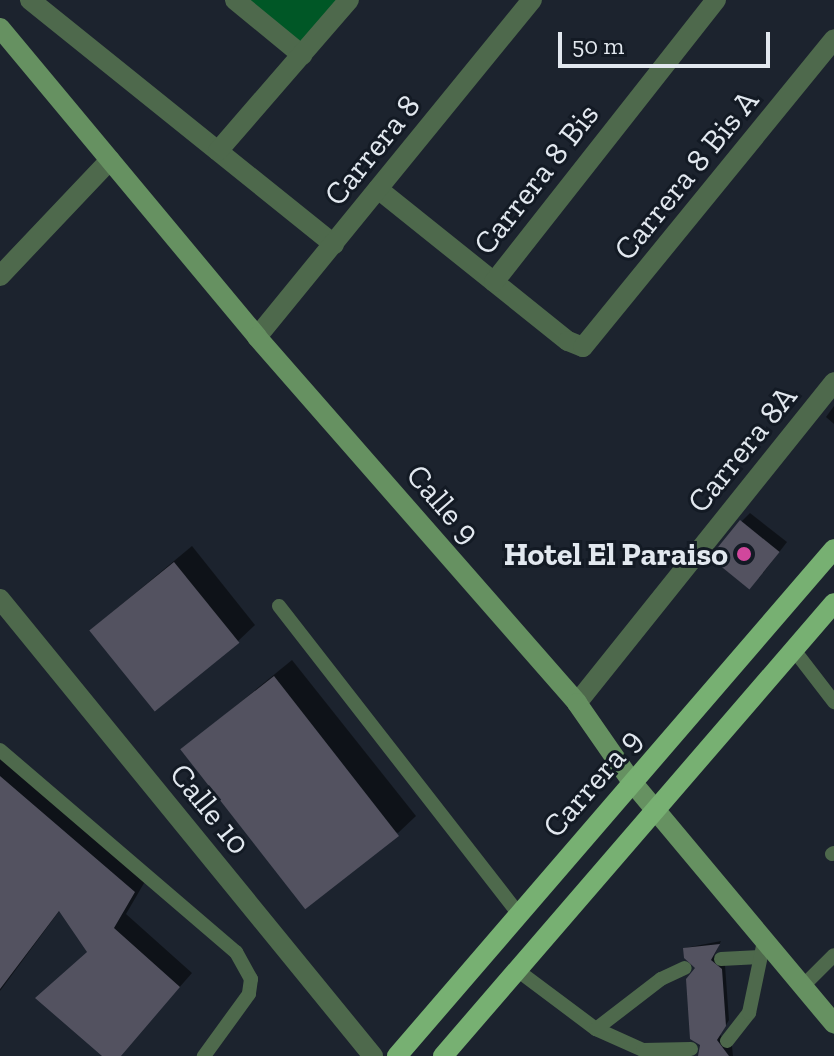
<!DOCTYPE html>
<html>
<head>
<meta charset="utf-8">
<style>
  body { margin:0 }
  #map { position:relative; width:834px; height:1056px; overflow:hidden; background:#1c232e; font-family:"Zilla Slab",serif }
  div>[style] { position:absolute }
  .green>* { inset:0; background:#005726 }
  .shadow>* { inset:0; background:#0007 }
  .building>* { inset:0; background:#535260; transform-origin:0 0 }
  .lane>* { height:14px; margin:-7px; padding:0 7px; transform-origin:7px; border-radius:7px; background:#4e694c }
  .street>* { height:20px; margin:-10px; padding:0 10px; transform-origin:10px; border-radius:10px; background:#4e694c }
  .secondary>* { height:20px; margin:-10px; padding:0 10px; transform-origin:10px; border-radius:10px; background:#669161 }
  .primary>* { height:20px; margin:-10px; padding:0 10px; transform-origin:10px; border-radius:10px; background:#77b072 }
  .dots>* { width:22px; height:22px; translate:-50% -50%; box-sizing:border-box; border:4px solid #131a24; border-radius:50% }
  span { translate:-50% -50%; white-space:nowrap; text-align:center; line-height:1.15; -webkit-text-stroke:6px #131a24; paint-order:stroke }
  .street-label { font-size:32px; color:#e2e8ef }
  .poi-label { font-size:32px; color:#e2e8ef; font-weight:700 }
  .right { translate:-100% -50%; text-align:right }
  .scale { position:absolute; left:558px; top:32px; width:212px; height:36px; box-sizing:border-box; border:4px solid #e2e8ef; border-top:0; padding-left:10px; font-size:24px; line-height:28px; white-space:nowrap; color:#e2e8ef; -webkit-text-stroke:6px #131a24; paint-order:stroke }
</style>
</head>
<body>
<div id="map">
  <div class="green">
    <i style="clip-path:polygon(238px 0,342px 0,302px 55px)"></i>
  </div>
  <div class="shadow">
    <i style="clip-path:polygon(834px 406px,834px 424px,826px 417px)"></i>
    <i style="clip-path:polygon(750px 513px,787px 542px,759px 578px,741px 522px)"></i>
    <i style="clip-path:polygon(192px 546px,255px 625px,237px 642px,91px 630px)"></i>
    <i style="clip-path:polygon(292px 660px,416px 816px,398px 833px,183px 749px)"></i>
    <i style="clip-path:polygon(0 754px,147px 878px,126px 914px,192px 973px,119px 1056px,105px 1056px,89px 951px,60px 910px,0 991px)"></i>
    <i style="clip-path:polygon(721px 941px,714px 956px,725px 965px,729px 1020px,720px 1035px,732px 1046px,733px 1056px,700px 1056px,698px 968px,685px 948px)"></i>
  </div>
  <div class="building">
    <i style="left:740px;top:520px;width:51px;height:48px;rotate:39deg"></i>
    <i style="left:174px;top:562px;width:104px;height:109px;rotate:51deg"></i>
    <i style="left:274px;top:676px;width:203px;height:119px;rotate:52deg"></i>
    <i style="clip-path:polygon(0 776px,135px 892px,114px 928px,180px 987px,121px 1056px,102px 1056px,35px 998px,87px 952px,59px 911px,0 989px)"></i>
    <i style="clip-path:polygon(720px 944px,711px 960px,722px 969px,726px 1026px,717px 1040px,729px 1056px,698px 1056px,700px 1045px,690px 1039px,686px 979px,695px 968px,684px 958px,683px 948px)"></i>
  </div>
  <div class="lane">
    <i style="left:279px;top:606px;width:390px;rotate:52.1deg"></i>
    <i style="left:794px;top:650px;width:66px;rotate:52.4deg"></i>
    <i style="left:0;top:750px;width:311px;rotate:40.6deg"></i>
    <i style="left:236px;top:952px;width:31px;rotate:61deg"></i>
    <i style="left:251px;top:979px;width:15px;rotate:98deg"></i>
    <i style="left:249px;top:994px;width:77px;rotate:126deg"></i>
    <i style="left:832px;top:854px;width:2px;rotate:-27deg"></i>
    <i style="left:721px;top:959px;width:39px;rotate:-3deg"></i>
    <i style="left:517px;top:970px;width:99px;rotate:36.8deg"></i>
    <i style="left:596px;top:1029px;width:51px;rotate:24.1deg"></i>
    <i style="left:643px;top:1050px;width:48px;rotate:-1.2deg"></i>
    <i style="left:802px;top:987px;width:45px;rotate:-45deg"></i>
    <i style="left:596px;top:1029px;width:82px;rotate:-37.6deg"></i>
    <i style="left:661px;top:979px;width:26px;rotate:-25deg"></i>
    <i style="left:727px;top:1041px;width:36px;rotate:-52deg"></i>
    <i style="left:749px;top:1013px;width:74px;rotate:-78.2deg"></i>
  </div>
  <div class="street">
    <i style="left:30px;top:0;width:390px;rotate:38.8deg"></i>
    <i style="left:235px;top:0;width:87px;rotate:39.4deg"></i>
    <i style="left:218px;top:151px;width:200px;rotate:-49.1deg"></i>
    <i style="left:378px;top:189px;width:243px;rotate:38.7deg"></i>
    <i style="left:568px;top:341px;width:16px;rotate:22deg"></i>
    <i style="left:583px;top:347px;width:397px;rotate:-50.8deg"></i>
    <i style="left:0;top:276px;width:160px;rotate:-46.5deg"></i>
    <i style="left:494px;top:282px;width:359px;rotate:-51.8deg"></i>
    <i style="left:257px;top:337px;width:435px;rotate:-50.8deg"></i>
    <i style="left:0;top:599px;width:590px;rotate:50.78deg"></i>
    <i style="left:577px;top:703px;width:411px;rotate:-51.3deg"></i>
  </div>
  <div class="secondary">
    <i style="left:0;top:28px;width:402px;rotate:50.2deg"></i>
    <i style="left:257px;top:337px;width:486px;rotate:48.8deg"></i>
    <i style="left:577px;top:703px;width:96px;rotate:55.2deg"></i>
    <i style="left:632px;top:782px;width:315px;rotate:50.1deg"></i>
  </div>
  <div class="primary">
    <i style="left:397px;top:1056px;width:669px;rotate:-49.24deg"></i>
    <i style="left:443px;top:1056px;width:598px;rotate:-49.2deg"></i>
  </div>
  <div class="dots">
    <i style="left:744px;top:554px;background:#d1479c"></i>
  </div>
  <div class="street-label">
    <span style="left:372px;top:150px;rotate:-51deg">Carrera 8</span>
    <span style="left:686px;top:175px;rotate:-51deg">Carrera 8 Bis A</span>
    <span style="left:536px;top:179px;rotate:-52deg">Carrera 8 Bis</span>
    <span style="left:742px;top:449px;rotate:-51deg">Carrera 8A</span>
    <span style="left:443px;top:504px;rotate:49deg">Calle 9</span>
    <span style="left:592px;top:783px;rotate:-49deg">Carrera 9</span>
    <span style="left:210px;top:809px;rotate:51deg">Calle 10</span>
  </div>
  <div class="poi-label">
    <span class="right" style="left:728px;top:554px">Hotel El Paraiso</span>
  </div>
  <div class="scale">50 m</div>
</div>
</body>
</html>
